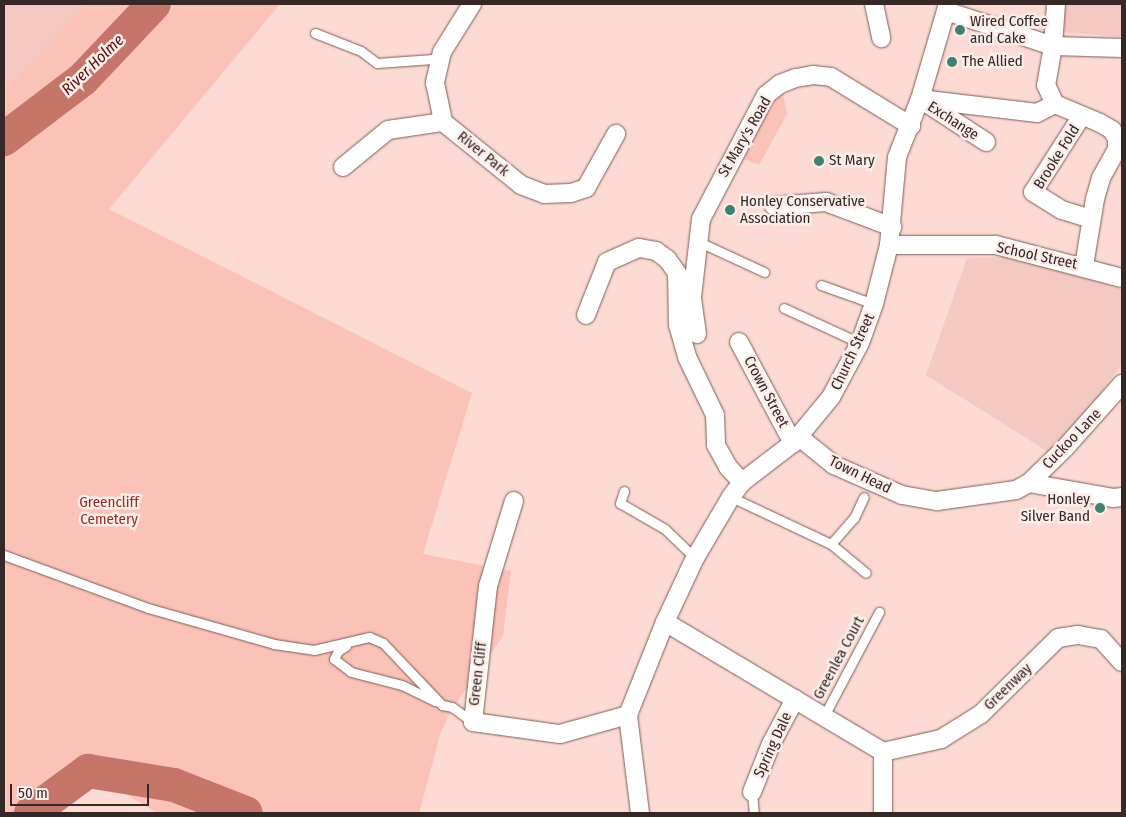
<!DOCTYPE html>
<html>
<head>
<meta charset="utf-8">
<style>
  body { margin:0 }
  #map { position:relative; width:1126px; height:817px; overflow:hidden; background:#fedad4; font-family:"Fira Sans Condensed",sans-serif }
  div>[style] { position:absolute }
  .built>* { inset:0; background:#f4c9c2 }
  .green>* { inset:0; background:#fbc2b8 }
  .river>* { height:34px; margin:-17px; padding:0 17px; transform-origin:17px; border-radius:17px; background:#c67569 }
  .roads { filter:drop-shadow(0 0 1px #7c5d58) drop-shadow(0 0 1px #7c5d58) }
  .service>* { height:9px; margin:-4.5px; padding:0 4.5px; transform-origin:4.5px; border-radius:4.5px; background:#fff }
  .minor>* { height:18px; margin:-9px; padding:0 9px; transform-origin:9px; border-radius:9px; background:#fff }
  .dots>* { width:14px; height:14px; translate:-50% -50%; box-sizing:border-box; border:2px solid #fcedea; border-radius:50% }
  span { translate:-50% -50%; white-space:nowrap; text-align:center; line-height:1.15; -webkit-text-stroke:5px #fcedea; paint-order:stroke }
  .poi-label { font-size:15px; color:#362826 }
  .left { translate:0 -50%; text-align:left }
  .right { translate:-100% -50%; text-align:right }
  .street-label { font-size:15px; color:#362826 }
  .park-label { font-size:15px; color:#923025 }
  .water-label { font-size:16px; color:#590e08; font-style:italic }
  .frame { position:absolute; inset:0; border:5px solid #362826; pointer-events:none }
  .scale { position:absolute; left:10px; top:784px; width:139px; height:22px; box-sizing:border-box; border:2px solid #362826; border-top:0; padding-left:6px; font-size:15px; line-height:18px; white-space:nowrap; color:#362826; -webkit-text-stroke:4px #fcedea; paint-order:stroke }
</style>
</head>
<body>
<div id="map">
  <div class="built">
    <i style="clip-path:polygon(4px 4px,86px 4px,4px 89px)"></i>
    <i style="clip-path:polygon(1058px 4px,1122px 4px,1122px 37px,1062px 32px)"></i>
    <i style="clip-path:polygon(1013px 257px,1122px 289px,1122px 364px,1075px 428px,1048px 452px,926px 375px,967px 258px)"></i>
  </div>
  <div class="green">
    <i style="clip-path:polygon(86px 4px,280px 4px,109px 209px,472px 393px,423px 554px,511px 571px,503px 636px,450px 712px,440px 735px,419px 813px,157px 813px,103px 780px,57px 813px,4px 813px,4px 89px)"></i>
    <i style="clip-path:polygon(782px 89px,787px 114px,759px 165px,744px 159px,770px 100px)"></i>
  </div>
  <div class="river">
    <i style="left:4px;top:139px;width:99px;rotate:-37.2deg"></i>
    <i style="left:83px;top:79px;width:103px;rotate:-46.6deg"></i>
    <i style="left:31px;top:813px;width:71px;rotate:-36.4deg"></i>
    <i style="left:88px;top:771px;width:87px;rotate:9.2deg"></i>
    <i style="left:174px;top:785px;width:77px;rotate:21.3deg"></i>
  </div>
  <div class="roads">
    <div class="service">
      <i style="left:315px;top:33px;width:49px;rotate:21.4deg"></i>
      <i style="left:361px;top:51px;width:20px;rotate:37deg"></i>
      <i style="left:377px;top:63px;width:56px;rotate:-4.1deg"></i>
      <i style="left:433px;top:59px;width:9px;rotate:-36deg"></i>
      <i style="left:697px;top:241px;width:74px;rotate:24.8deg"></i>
      <i style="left:821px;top:285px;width:56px;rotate:19.7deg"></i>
      <i style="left:784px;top:308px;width:84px;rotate:24.7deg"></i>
      <i style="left:624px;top:491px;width:13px;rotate:108deg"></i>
      <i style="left:620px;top:503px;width:52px;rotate:30deg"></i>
      <i style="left:665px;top:529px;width:42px;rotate:44deg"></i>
      <i style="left:731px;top:497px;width:110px;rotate:25.2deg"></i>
      <i style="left:831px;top:544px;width:45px;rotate:39.6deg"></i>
      <i style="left:831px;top:544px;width:35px;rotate:-49deg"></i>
      <i style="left:854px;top:518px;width:23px;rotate:-65deg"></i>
      <i style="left:4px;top:555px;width:153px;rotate:20.2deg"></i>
      <i style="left:148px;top:608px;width:131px;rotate:15.9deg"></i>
      <i style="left:274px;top:644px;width:40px;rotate:8.5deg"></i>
      <i style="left:314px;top:650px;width:57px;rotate:-13.3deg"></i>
      <i style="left:369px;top:637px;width:15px;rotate:23deg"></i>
      <i style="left:383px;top:643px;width:86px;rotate:46.4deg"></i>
      <i style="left:442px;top:705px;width:10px;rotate:11deg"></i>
      <i style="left:452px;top:707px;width:26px;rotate:36deg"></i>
      <i style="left:346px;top:646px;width:9px;rotate:148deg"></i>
      <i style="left:338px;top:651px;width:9px;rotate:117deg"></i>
      <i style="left:334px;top:659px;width:21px;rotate:37deg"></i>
      <i style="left:351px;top:672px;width:53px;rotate:14.3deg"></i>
      <i style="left:402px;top:685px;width:37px;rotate:26deg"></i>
      <i style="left:824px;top:716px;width:118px;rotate:-62.1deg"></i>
      <i style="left:752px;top:792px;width:21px;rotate:85deg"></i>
    </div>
    <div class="minor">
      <i style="left:472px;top:4px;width:57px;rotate:122deg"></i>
      <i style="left:442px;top:52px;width:32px;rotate:103deg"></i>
      <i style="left:435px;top:83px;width:40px;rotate:78deg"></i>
      <i style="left:443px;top:122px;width:100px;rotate:38.9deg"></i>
      <i style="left:521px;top:185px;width:25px;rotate:21deg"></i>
      <i style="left:544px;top:194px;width:27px;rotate:-2deg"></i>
      <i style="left:571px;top:193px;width:16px;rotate:-18deg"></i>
      <i style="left:586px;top:188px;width:62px;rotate:-60.9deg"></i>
      <i style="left:874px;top:4px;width:35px;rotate:78deg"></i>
      <i style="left:1056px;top:4px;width:42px;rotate:94.1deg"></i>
      <i style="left:1053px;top:46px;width:40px;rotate:100deg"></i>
      <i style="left:1046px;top:85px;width:21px;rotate:65deg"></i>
      <i style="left:1055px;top:104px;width:49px;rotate:22.9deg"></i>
      <i style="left:1100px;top:123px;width:14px;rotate:30deg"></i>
      <i style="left:1112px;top:130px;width:10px;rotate:61deg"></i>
      <i style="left:1117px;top:139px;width:10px;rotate:90deg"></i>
      <i style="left:1117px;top:149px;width:33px;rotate:119deg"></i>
      <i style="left:1101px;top:178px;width:22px;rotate:106deg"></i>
      <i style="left:1095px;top:199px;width:68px;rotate:99.3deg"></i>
      <i style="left:946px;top:11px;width:113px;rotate:18.1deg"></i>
      <i style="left:1053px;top:46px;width:69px;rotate:1.7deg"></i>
      <i style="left:920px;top:99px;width:118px;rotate:6.8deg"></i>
      <i style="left:1037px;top:113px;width:20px;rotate:-27deg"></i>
      <i style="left:925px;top:102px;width:73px;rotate:33.3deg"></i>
      <i style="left:1081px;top:117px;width:89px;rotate:122.6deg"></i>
      <i style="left:1033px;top:192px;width:34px;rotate:32deg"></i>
      <i style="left:1062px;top:210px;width:31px;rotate:17deg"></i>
      <i style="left:343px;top:167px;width:58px;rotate:-39.4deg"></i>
      <i style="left:388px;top:130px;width:56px;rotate:-8.3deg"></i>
      <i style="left:774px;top:206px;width:52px;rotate:-4.4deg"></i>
      <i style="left:826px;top:202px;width:71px;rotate:20.7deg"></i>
      <i style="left:889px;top:245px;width:107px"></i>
      <i style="left:996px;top:245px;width:130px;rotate:14.7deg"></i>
      <i style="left:586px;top:315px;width:57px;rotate:-68.4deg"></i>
      <i style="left:607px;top:262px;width:35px;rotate:-24deg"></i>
      <i style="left:639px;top:248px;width:17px;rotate:10deg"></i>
      <i style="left:656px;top:251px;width:14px;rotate:36deg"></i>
      <i style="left:667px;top:259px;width:17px;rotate:54deg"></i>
      <i style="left:677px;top:273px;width:52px;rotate:88.9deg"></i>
      <i style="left:678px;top:325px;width:33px;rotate:74deg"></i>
      <i style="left:687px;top:357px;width:64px;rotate:64.2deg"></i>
      <i style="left:715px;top:415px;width:30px;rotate:88deg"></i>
      <i style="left:716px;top:445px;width:25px;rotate:61deg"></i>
      <i style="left:728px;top:467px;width:21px;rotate:47deg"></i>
      <i style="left:697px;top:334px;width:37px;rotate:-98deg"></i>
      <i style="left:692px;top:297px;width:79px;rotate:-83.4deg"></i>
      <i style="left:701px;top:219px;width:140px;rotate:-62.3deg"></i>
      <i style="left:766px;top:95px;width:18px;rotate:-38deg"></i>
      <i style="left:780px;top:84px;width:17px;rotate:-21deg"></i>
      <i style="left:796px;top:78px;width:17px;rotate:-10deg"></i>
      <i style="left:813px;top:75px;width:18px;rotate:6deg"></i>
      <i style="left:831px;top:77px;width:94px;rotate:31.5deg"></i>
      <i style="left:739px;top:342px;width:115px;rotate:61.9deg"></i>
      <i style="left:798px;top:436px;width:46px;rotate:38.9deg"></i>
      <i style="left:834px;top:465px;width:74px;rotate:23.8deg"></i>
      <i style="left:902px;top:495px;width:36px;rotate:10deg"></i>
      <i style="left:937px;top:501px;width:80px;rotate:-7.9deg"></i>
      <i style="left:1016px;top:490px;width:15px;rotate:-28deg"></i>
      <i style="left:1029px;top:483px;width:50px;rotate:-44.2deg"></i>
      <i style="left:1065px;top:448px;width:86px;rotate:-48.3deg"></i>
      <i style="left:1029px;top:483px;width:85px;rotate:10.1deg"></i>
      <i style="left:1113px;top:498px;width:9px;rotate:-6deg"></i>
      <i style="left:514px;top:501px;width:89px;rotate:107deg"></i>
      <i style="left:488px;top:586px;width:137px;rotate:96.3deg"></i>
      <i style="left:473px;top:722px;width:88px;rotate:7.9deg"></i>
      <i style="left:560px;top:734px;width:71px;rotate:-15.6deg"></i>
      <i style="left:665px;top:622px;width:254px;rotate:30.8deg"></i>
      <i style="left:883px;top:752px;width:59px;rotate:-12.6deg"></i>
      <i style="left:941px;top:739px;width:47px;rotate:-32deg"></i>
      <i style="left:981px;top:714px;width:108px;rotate:-44.6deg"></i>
      <i style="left:1058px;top:638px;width:20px;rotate:-9deg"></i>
      <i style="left:1078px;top:635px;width:23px;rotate:10deg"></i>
      <i style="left:1101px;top:639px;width:31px;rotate:48deg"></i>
      <i style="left:752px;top:792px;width:52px;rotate:-68.4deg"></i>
      <i style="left:771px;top:744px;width:51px;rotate:-61.9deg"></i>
      <i style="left:640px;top:813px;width:99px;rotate:-97deg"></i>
      <i style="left:628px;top:715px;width:100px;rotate:-68.3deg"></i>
      <i style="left:665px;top:622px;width:71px;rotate:-64.9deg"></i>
      <i style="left:695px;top:558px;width:71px;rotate:-59.5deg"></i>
      <i style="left:731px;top:497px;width:19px;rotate:-54deg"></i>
      <i style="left:742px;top:482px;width:64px;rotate:-37.4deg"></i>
      <i style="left:793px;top:443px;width:60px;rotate:-50.4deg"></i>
      <i style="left:831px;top:397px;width:61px;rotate:-61.8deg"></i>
      <i style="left:860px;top:343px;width:41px;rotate:-70.3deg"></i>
      <i style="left:874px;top:304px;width:61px;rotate:-75.7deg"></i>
      <i style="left:889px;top:245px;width:88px;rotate:-84.8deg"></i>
      <i style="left:897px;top:157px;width:62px;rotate:-68.4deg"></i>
      <i style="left:920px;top:99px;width:99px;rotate:-73.6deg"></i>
      <i style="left:883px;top:813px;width:61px;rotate:-90deg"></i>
    </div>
  </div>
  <div class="dots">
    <i style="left:960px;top:30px;background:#3f806f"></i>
    <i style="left:952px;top:62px;background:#3f806f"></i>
    <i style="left:819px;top:161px;background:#3f806f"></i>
    <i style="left:730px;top:210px;background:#3f806f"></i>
    <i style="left:1100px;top:508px;background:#3f806f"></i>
  </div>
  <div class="poi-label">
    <span class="left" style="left:970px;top:30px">Wired Coffee<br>and Cake</span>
    <span class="left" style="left:962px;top:62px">The Allied</span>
    <span class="left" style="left:829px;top:161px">St Mary</span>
    <span class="left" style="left:740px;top:210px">Honley Conservative<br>Association</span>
    <span class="right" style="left:1090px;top:508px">Honley<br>Silver Band</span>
  </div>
  <div class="street-label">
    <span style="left:953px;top:121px;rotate:33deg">Exchange</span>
    <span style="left:745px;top:137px;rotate:-60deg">St Mary's Road</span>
    <span style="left:483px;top:154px;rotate:39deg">River Park</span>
    <span style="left:1057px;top:157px;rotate:-58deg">Brooke Fold</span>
    <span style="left:1037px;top:256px;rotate:12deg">School Street</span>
    <span style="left:853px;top:352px;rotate:-65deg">Church Street</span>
    <span style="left:766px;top:392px;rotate:62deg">Crown Street</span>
    <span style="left:1072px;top:439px;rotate:-46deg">Cuckoo Lane</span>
    <span style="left:860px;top:475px;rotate:26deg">Town Head</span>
    <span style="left:839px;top:658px;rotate:-62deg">Greenlea Court</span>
    <span style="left:478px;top:674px;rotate:-83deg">Green Cliff</span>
    <span style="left:1008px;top:687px;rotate:-44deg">Greenway</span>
    <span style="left:773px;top:745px;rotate:-65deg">Spring Dale</span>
  </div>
  <div class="park-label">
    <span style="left:109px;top:511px">Greencliff<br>Cemetery</span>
  </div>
  <div class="water-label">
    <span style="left:93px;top:65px;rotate:-44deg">River Holme</span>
  </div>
  <div class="frame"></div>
  <div class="scale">50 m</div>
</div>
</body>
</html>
